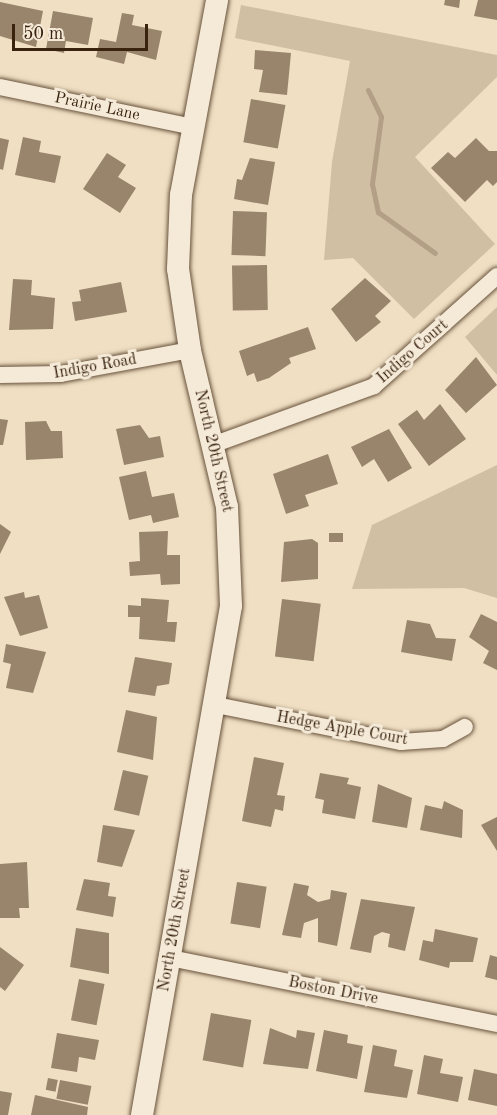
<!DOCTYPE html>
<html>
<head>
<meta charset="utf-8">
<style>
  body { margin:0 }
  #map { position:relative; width:497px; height:1115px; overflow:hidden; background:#f0dfc3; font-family:"Old Standard TT",serif }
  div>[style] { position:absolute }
  .green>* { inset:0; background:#d1bfa4 }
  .stream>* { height:5px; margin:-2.5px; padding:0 2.5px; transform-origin:2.5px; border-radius:2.5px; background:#b29f85 }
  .building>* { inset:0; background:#98856c; transform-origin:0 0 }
  .roads { filter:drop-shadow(0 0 2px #67523b) drop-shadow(0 0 2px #67523b) }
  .street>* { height:16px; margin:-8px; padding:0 8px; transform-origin:8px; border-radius:8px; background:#f5ead8 }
  .secondary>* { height:22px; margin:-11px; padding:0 11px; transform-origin:11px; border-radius:11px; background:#f5ead8 }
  span { translate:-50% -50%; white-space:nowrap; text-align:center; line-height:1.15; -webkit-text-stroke:6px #f5ead8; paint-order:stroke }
  .street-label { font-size:16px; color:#39230e }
  .scale { position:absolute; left:12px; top:24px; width:136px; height:27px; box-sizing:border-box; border:3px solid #39230e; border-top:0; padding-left:8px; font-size:18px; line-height:21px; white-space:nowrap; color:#39230e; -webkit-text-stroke:4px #f5ead8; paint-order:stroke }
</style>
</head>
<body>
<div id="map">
  <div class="green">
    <i style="clip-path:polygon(241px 5px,497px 55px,497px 77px,415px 157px,495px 244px,414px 319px,353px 258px,324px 260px,332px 162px,350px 61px,235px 38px)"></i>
    <i style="clip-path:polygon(497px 307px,497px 375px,465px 337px)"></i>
    <i style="clip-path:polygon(497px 465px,497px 598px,464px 588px,352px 589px,372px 525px)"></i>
  </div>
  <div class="stream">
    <i style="left:368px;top:90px;width:30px;rotate:64deg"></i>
    <i style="left:381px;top:117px;width:68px;rotate:97.7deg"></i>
    <i style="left:372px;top:184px;width:29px;rotate:78deg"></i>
    <i style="left:378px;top:212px;width:70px;rotate:35.7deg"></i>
  </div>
  <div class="building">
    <i style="clip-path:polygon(445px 0,460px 0,459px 8px,444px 5px)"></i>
    <i style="clip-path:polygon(478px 0,497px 0,497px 20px,474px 16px)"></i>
    <i style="clip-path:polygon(0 2px,43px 11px,36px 47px,0 36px)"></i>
    <i style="clip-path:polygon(53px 11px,93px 18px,88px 45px,66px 41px,64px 53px,46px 49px)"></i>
    <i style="clip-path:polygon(122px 13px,134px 15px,132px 25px,162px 31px,156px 60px,127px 52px,124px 64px,96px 57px,100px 39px,116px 42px)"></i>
    <i style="clip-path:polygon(255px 50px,291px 53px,287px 95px,259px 92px,263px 70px,254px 69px)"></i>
    <i style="left:251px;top:99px;width:35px;height:44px;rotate:10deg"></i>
    <i style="clip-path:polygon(23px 137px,41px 141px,39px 152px,61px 156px,55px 183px,15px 175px)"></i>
    <i style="clip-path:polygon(0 138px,9px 140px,3px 170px,0 169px)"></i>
    <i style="clip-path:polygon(476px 138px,489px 151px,497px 151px,497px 182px,493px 186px,487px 180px,465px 202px,431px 168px,448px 152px,455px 158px)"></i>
    <i style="clip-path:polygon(107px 153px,126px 165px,118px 177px,136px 188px,120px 213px,83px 189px)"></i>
    <i style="clip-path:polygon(250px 158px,275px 162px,268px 205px,234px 199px,237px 179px,242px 180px)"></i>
    <i style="left:233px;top:211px;width:34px;height:44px;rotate:2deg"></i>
    <i style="left:267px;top:265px;width:45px;height:35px;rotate:89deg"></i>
    <i style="clip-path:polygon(365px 278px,391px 301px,375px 316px,381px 322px,356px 342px,331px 309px)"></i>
    <i style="clip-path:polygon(13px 279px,32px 280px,31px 295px,55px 298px,53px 329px,9px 330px)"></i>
    <i style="clip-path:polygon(121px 282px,127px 312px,75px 321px,72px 302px,81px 301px,79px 290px)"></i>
    <i style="clip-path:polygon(308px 327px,316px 349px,289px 358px,291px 363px,269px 378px,257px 382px,254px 373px,247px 376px,239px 351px)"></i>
    <i style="clip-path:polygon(476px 357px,497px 385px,466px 413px,445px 390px)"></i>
    <i style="clip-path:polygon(440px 404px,466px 439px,429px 466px,398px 424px,417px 410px,424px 420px)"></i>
    <i style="clip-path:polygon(0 419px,8px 420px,3px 445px,0 445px)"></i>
    <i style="clip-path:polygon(46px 421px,51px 431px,62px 431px,63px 458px,26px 460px,25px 422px)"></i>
    <i style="clip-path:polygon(140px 425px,149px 438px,160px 436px,164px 457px,124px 465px,116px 429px)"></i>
    <i style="clip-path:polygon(389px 429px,412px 468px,388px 482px,374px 459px,362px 467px,351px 447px)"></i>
    <i style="clip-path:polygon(328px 454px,338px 484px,305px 495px,309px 506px,286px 514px,273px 474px)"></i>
    <i style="clip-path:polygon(146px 471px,152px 497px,174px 493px,179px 517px,153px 523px,151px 515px,129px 520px,119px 477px)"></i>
    <i style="clip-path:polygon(0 524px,11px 532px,0 554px)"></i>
    <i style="clip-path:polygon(168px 531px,167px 555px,180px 555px,180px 584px,161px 585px,160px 574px,130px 576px,129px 562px,140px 561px,139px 532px)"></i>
    <i style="left:343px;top:533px;width:9px;height:14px;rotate:90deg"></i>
    <i style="clip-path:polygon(312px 539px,318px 543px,318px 579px,281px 582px,284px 542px)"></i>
    <i style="clip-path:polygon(24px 592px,25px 598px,39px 595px,48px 628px,20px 636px,4px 597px)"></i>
    <i style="clip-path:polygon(141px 598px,169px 600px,167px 622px,177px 622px,175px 642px,139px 639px,140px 617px,128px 617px,128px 605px,141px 606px)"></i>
    <i style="left:282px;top:599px;width:39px;height:58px;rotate:7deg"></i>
    <i style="clip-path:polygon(481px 614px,497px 622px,497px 670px,483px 663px,489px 651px,469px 637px)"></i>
    <i style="clip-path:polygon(407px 620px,430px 624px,436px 638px,456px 639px,452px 661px,401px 652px)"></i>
    <i style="clip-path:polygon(6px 644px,46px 652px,33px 693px,6px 688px,11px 664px,3px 662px)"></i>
    <i style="clip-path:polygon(135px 657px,172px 663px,169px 684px,157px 686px,155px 696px,128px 692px)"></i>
    <i style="clip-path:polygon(126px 710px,157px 717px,153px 760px,117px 752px)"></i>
    <i style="clip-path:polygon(254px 757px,284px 763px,277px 795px,285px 796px,283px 811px,275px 809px,271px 827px,242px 821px)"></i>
    <i style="left:123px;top:770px;width:26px;height:41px;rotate:13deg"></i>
    <i style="clip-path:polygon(320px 773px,349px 778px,347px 784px,361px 787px,355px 819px,322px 813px,324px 800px,315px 798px)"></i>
    <i style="clip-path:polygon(378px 784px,412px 798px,407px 828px,372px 822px)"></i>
    <i style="clip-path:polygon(444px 801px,463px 810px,462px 838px,420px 830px,425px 805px,442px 809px)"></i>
    <i style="clip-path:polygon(497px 817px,497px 851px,481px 825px)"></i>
    <i style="clip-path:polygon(103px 825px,135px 830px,122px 867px,97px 862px)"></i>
    <i style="clip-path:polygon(27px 862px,29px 908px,19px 908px,20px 918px,0 918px,0 864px)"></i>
    <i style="clip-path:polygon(84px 879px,110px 883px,108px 896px,116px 897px,113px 917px,76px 910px)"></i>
    <i style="left:237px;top:882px;width:30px;height:42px;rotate:9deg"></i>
    <i style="clip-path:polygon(294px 883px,309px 886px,307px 895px,318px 902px,330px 899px,331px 890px,347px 893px,337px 946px,318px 942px,318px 918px,304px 923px,301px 938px,282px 935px)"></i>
    <i style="clip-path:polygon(361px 899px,415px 907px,405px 951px,388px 947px,390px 934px,382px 932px,374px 936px,371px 953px,350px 949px)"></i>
    <i style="clip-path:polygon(76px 928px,109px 933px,109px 974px,70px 967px)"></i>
    <i style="clip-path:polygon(435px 929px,478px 938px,473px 962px,450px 962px,449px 968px,419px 960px,423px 940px,433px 942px)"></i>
    <i style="clip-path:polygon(0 947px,24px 965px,5px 991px,0 987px)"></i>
    <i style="clip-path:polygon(490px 955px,497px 957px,497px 980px,485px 977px)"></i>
    <i style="left:79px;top:979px;width:26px;height:42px;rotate:11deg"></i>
    <i style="left:211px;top:1013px;width:41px;height:48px;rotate:10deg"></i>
    <i style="clip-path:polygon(270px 1028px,296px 1038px,297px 1030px,315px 1033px,308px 1069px,263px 1064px)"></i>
    <i style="clip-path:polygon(324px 1030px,348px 1035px,347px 1043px,363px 1046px,357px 1079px,316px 1071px)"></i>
    <i style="clip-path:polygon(57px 1033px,99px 1040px,95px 1060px,79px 1057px,77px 1072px,51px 1068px)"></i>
    <i style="clip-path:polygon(373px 1045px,397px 1050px,394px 1066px,413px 1070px,407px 1098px,364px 1092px)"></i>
    <i style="clip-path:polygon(424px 1055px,443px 1059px,440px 1073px,463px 1077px,458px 1102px,417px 1094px)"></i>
    <i style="clip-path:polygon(474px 1069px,497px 1074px,497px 1106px,468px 1100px)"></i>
    <i style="left:48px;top:1078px;width:10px;height:12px;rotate:11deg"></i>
    <i style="left:60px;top:1080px;width:32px;height:19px;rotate:11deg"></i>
    <i style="clip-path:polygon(0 1091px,12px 1093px,8px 1115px,0 1115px)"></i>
    <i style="clip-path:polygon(35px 1095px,88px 1107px,87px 1115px,31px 1115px)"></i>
  </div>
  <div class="roads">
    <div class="street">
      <i style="left:0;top:87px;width:198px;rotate:11.7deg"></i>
      <i style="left:0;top:375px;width:61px;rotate:-0.9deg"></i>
      <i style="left:61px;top:374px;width:131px;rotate:-10.5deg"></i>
      <i style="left:215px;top:444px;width:169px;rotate:-20deg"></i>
      <i style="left:374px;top:386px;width:165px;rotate:-41.8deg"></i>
      <i style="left:216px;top:705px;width:189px;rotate:11.3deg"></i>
      <i style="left:401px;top:742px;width:42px;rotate:-4.1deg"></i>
      <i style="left:443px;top:739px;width:25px;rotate:-29deg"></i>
      <i style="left:170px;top:958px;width:334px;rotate:11.4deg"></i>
    </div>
    <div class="secondary">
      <i style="left:142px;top:1115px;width:517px;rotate:-80.08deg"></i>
      <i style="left:231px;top:606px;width:99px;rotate:-92.3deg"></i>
      <i style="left:227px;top:507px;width:161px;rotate:-103.3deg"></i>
      <i style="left:190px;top:350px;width:82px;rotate:-98.4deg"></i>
      <i style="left:178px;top:269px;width:74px;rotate:-87.7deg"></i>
      <i style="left:181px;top:195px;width:198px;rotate:-79.5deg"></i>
    </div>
  </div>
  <div class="street-label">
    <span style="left:97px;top:107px;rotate:12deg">Prairie Lane</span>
    <span style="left:413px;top:352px;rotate:-41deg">Indigo Court</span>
    <span style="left:95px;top:367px;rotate:-10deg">Indigo Road</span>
    <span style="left:213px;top:451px;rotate:77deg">North 20th Street</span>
    <span style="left:342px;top:729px;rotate:10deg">Hedge Apple Court</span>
    <span style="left:175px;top:930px;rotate:-80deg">North 20th Street</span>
    <span style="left:333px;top:991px;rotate:11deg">Boston Drive</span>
  </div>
  <div class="scale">50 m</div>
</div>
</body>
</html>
